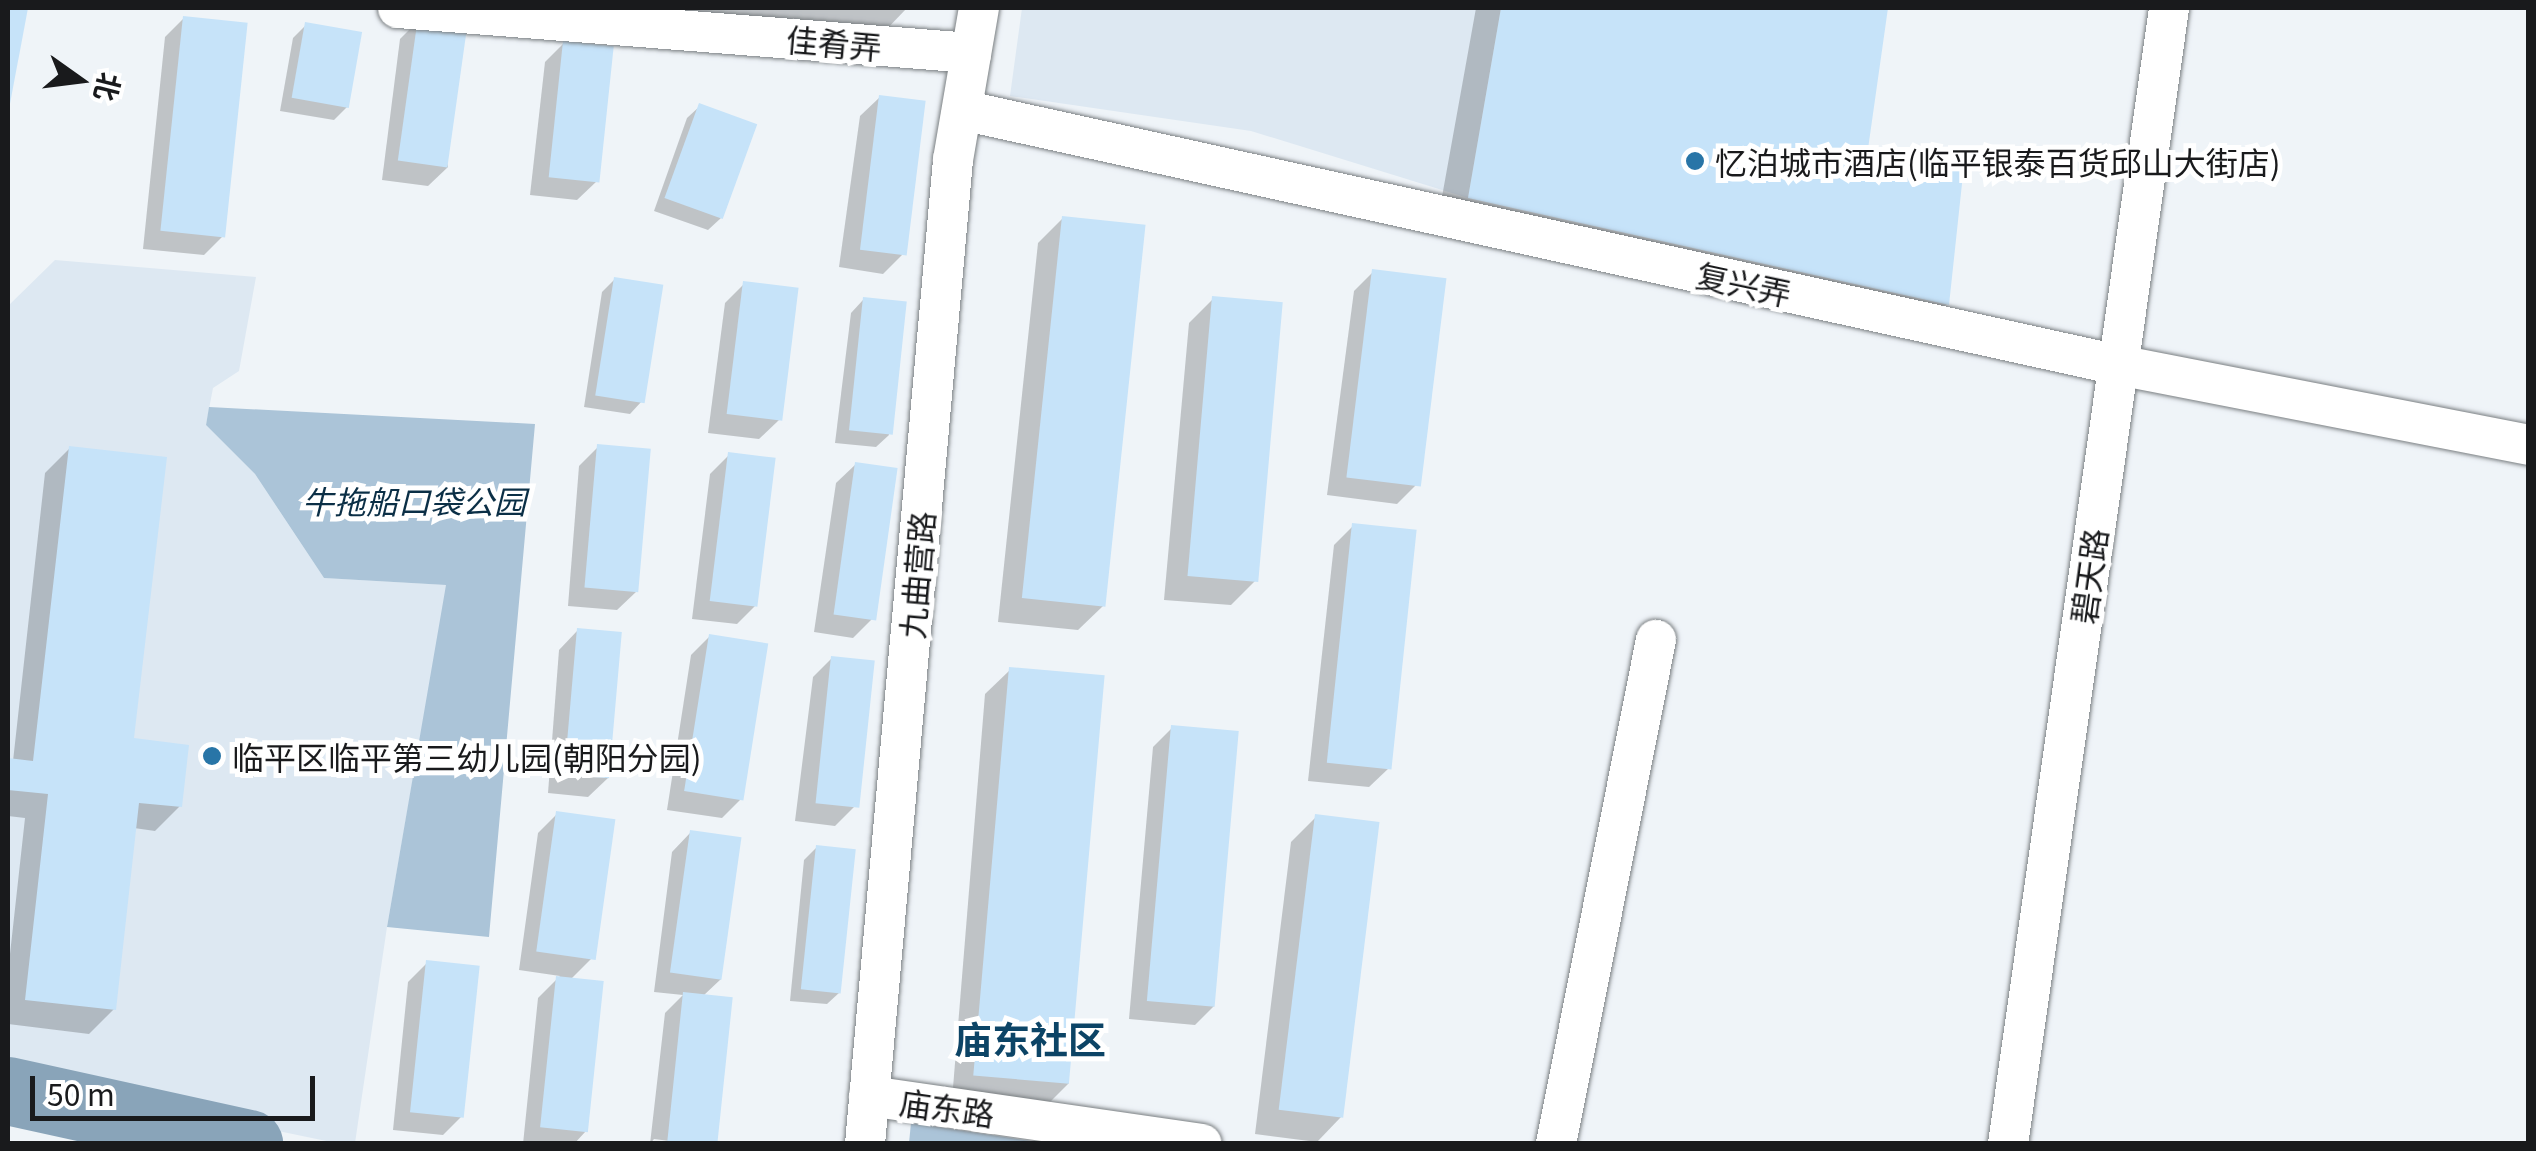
<!DOCTYPE html>
<html>
<head>
<meta charset="utf-8">
<style>
  body { margin:0 }
  #map { position:relative; width:2536px; height:1151px; overflow:hidden; background:#eff4f8; font-family:Georgia,"Noto Sans SC",serif }
  div>[style] { position:absolute }
  .built>* { inset:0; background:#dde8f2 }
  .green>* { inset:0; background:#abc4d8 }
  .shadow>* { inset:0; background:#0003 }
  .river>* { height:68px; margin:-34px; padding:0 34px; transform-origin:34px; border-radius:34px; background:#89a4b9 }
  .building>* { inset:0; background:#c6e3f9; transform-origin:0 0 }
  .roads { filter:drop-shadow(0 0 2px #7a7f82) drop-shadow(0 0 2px #7a7f82) }
  .minor>* { height:40px; margin:-20px; padding:0 20px; transform-origin:20px; border-radius:20px; background:#fff }
  .dots>* { width:28px; height:28px; translate:-50% -50%; box-sizing:border-box; border:5px solid #fff; border-radius:50% }
  span { translate:-50% -50%; white-space:nowrap; text-align:center; line-height:1.15; -webkit-text-stroke:10px #fff; paint-order:stroke }
  .street-label { font-size:32px; color:#191a1c }
  .poi-label { font-size:32px; color:#191a1c }
  .left { translate:0 -50%; text-align:left }
  .park-label { font-size:32px; color:#0b2f46; font-style:italic }
  .quarter-label { font-size:38px; color:#0c4466; font-weight:700 }
  .frame { position:absolute; inset:0; border:10px solid #191a1c; pointer-events:none }
  .north { position:absolute; left:30px; top:30px; width:100px; height:100px; -webkit-text-stroke:8px #fff; paint-order:stroke; rotate:104deg; font-size:28px; font-weight:700; line-height:40px; text-align:center; color:#191a1c }
  .north::after { content:''; display:block; margin:auto; width:35px; height:45px; background:#191a1c; clip-path:polygon(50% 0,100% 100%,50% 72%,0 100%) }
  .scale { position:absolute; left:30px; top:1076px; width:285px; height:45px; box-sizing:border-box; border:5px solid #191a1c; border-top:0; padding-left:12px; font-size:30px; line-height:35px; white-space:nowrap; color:#191a1c; -webkit-text-stroke:8px #fff; paint-order:stroke }
</style>
</head>
<body>
<div id="map">
  <div class="built">
    <i style="clip-path:polygon(1022px 8px,1501px 8px,1468px 198px,1251px 131px,1010px 96px)"></i>
    <i style="clip-path:polygon(55px 260px,256px 277px,239px 371px,213px 388px,206px 425px,255px 474px,324px 578px,447px 585px,387px 927px,355px 1143px,336px 1143px,8px 1075px,8px 306px)"></i>
  </div>
  <div class="green">
    <i style="clip-path:polygon(209px 407px,535px 424px,489px 937px,387px 927px,446px 585px,324px 578px,255px 474px,206px 425px)"></i>
    <i style="clip-path:polygon(911px 1123px,1044px 1143px,909px 1143px)"></i>
  </div>
  <div class="shadow">
    <i style="clip-path:polygon(8px 8px,26px 8px,8px 105px)"></i>
    <i style="clip-path:polygon(631px 8px,907px 8px,882px 34px)"></i>
    <i style="clip-path:polygon(1476px 8px,1885px 8px,1864px 158px,1947px 304px,1914px 336px,1436px 230px)"></i>
    <i style="clip-path:polygon(184px 18px,223px 236px,204px 255px,143px 249px,165px 37px)"></i>
    <i style="clip-path:polygon(419px 20px,448px 167px,428px 186px,382px 180px,400px 39px)"></i>
    <i style="clip-path:polygon(306px 25px,347px 107px,334px 120px,280px 111px,293px 38px)"></i>
    <i style="clip-path:polygon(564px 43px,597px 181px,577px 200px,530px 195px,545px 62px)"></i>
    <i style="clip-path:polygon(880px 97px,902px 255px,883px 274px,839px 267px,860px 116px)"></i>
    <i style="clip-path:polygon(700px 106px,721px 218px,708px 230px,654px 211px,687px 118px)"></i>
    <i style="clip-path:polygon(1063px 218px,1103px 606px,1078px 630px,998px 622px,1038px 243px)"></i>
    <i style="clip-path:polygon(1373px 272px,1416px 485px,1397px 504px,1327px 495px,1354px 291px)"></i>
    <i style="clip-path:polygon(615px 279px,642px 401px,630px 414px,584px 407px,602px 292px)"></i>
    <i style="clip-path:polygon(744px 284px,779px 420px,759px 439px,708px 433px,725px 303px)"></i>
    <i style="clip-path:polygon(1213px 299px,1255px 581px,1231px 605px,1164px 600px,1189px 323px)"></i>
    <i style="clip-path:polygon(863px 300px,889px 435px,876px 447px,835px 443px,851px 313px)"></i>
    <i style="clip-path:polygon(598px 447px,637px 591px,617px 610px,568px 606px,579px 466px)"></i>
    <i style="clip-path:polygon(70px 448px,132px 741px,180px 806px,155px 831px,134px 828px,114px 1009px,89px 1034px,8px 1024px,8px 972px,25px 818px,8px 816px,8px 760px,13px 761px,45px 473px)"></i>
    <i style="clip-path:polygon(729px 455px,756px 605px,737px 624px,692px 619px,710px 474px)"></i>
    <i style="clip-path:polygon(856px 464px,872px 619px,853px 638px,814px 632px,836px 483px)"></i>
    <i style="clip-path:polygon(1353px 526px,1389px 768px,1369px 787px,1308px 781px,1334px 545px)"></i>
    <i style="clip-path:polygon(578px 630px,608px 778px,588px 797px,548px 793px,559px 650px)"></i>
    <i style="clip-path:polygon(710px 636px,741px 799px,722px 818px,667px 810px,691px 655px)"></i>
    <i style="clip-path:polygon(832px 658px,854px 807px,835px 826px,795px 821px,813px 677px)"></i>
    <i style="clip-path:polygon(1010px 670px,1069px 1083px,1044px 1108px,952px 1100px,985px 694px)"></i>
    <i style="clip-path:polygon(1172px 728px,1214px 1006px,1195px 1025px,1129px 1019px,1153px 747px)"></i>
    <i style="clip-path:polygon(557px 814px,592px 958px,570px 980px,586px 1131px,574px 1144px,523px 1144px,538px 998px,560px 976px,519px 970px,538px 833px)"></i>
    <i style="clip-path:polygon(1316px 817px,1341px 1117px,1317px 1142px,1255px 1134px,1291px 842px)"></i>
    <i style="clip-path:polygon(691px 832px,721px 979px,703px 996px,693px 1144px,654px 1139px,650px 1144px,665px 1013px,683px 995px,654px 992px,672px 852px)"></i>
    <i style="clip-path:polygon(817px 847px,840px 992px,827px 1004px,790px 1001px,804px 860px)"></i>
    <i style="clip-path:polygon(427px 963px,462px 1116px,443px 1135px,393px 1130px,408px 982px)"></i>
  </div>
  <div class="river">
    <i style="left:8px;top:1091px;width:247px;rotate:12.4deg"></i>
  </div>
  <div class="building">
    <i style="clip-path:polygon(8px 8px,28px 8px,9px 109px,8px 109px)"></i>
    <i style="clip-path:polygon(1501px 8px,1888px 8px,1867px 156px,1964px 165px,1949px 305px,1468px 198px)"></i>
    <i style="left:183px;top:16px;width:65px;height:216px;rotate:6deg"></i>
    <i style="left:418px;top:17px;width:50px;height:145px;rotate:8deg"></i>
    <i style="left:305px;top:22px;width:58px;height:77px;rotate:10deg"></i>
    <i style="left:563px;top:41px;width:51px;height:137px;rotate:6deg"></i>
    <i style="left:879px;top:95px;width:47px;height:156px;rotate:7deg"></i>
    <i style="left:699px;top:103px;width:62px;height:101px;rotate:20deg"></i>
    <i style="left:1062px;top:216px;width:84px;height:384px;rotate:6deg"></i>
    <i style="left:1372px;top:269px;width:75px;height:210px;rotate:7deg"></i>
    <i style="left:614px;top:277px;width:50px;height:120px;rotate:9deg"></i>
    <i style="left:743px;top:281px;width:56px;height:134px;rotate:7deg"></i>
    <i style="left:1212px;top:296px;width:71px;height:281px;rotate:5deg"></i>
    <i style="left:863px;top:297px;width:44px;height:134px;rotate:6deg"></i>
    <i style="left:597px;top:444px;width:54px;height:144px;rotate:5deg"></i>
    <i style="clip-path:polygon(69px 446px,167px 457px,134px 738px,189px 745px,182px 807px,139px 803px,116px 1010px,25px 1000px,48px 794px,8px 790px,8px 758px,33px 761px)"></i>
    <i style="left:728px;top:452px;width:48px;height:150px;rotate:7deg"></i>
    <i style="left:855px;top:462px;width:43px;height:154px;rotate:8deg"></i>
    <i style="left:1352px;top:523px;width:65px;height:241px;rotate:6deg"></i>
    <i style="left:577px;top:628px;width:45px;height:147px;rotate:5deg"></i>
    <i style="left:709px;top:634px;width:60px;height:159px;rotate:9deg"></i>
    <i style="left:831px;top:656px;width:44px;height:148px;rotate:6deg"></i>
    <i style="left:1009px;top:667px;width:96px;height:410px;rotate:5deg"></i>
    <i style="left:1171px;top:725px;width:68px;height:277px;rotate:5deg"></i>
    <i style="left:556px;top:811px;width:60px;height:142px;rotate:8deg"></i>
    <i style="left:1315px;top:814px;width:65px;height:298px;rotate:7deg"></i>
    <i style="left:690px;top:830px;width:52px;height:144px;rotate:8deg"></i>
    <i style="left:816px;top:845px;width:40px;height:145px;rotate:6deg"></i>
    <i style="left:426px;top:960px;width:54px;height:153px;rotate:6deg"></i>
    <i style="left:556px;top:976px;width:48px;height:152px;rotate:6deg"></i>
    <i style="left:683px;top:992px;width:50px;height:152px;rotate:6deg"></i>
  </div>
  <div class="roads">
    <div class="minor">
      <i style="left:398px;top:8px;width:575px;rotate:4.49deg"></i>
      <i style="left:962px;top:110px;width:1184px;rotate:12.44deg"></i>
      <i style="left:2118px;top:365px;width:418px;rotate:11deg"></i>
      <i style="left:869px;top:1096px;width:336px;rotate:8.2deg"></i>
      <i style="left:865px;top:1144px;width:988px;rotate:-84.89deg"></i>
      <i style="left:953px;top:160px;width:154px;rotate:-80.3deg"></i>
      <i style="left:1556px;top:1144px;width:514px;rotate:-78.78deg"></i>
      <i style="left:2008px;top:1144px;width:1147px;rotate:-81.93deg"></i>
    </div>
  </div>
  <div class="dots">
    <i style="left:1695px;top:161px;background:#2875a7"></i>
    <i style="left:212px;top:756px;background:#2875a7"></i>
  </div>
  <div class="street-label">
    <span style="left:834px;top:42px;rotate:5deg">佳肴弄</span>
    <span style="left:1744px;top:283px;rotate:12deg">复兴弄</span>
    <span style="left:916px;top:575px;rotate:-85deg">九曲营路</span>
    <span style="left:2088px;top:576px;rotate:-82deg">碧天路</span>
    <span style="left:947px;top:1107px;rotate:8deg">庙东路</span>
  </div>
  <div class="poi-label">
    <span class="left" style="left:1715px;top:161px">忆泊城市酒店(临平银泰百货邱山大街店)</span>
    <span class="left" style="left:232px;top:756px">临平区临平第三幼儿园(朝阳分园)</span>
  </div>
  <div class="park-label">
    <span style="left:414px;top:500px">牛拖船口袋公园</span>
  </div>
  <div class="quarter-label">
    <span style="left:1030px;top:1038px">庙东社区</span>
  </div>
  <div class="frame"></div>
  <div class="north">北</div>
  <div class="scale">50 m</div>
</div>
</body>
</html>
